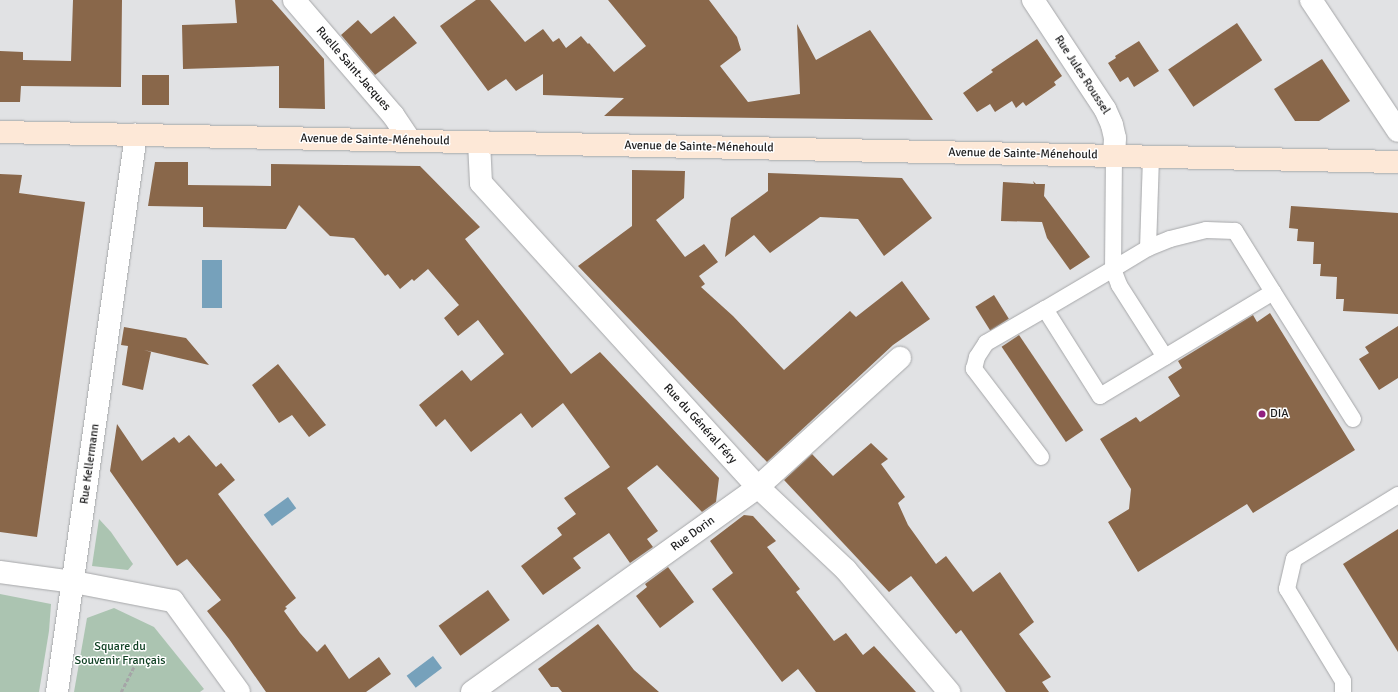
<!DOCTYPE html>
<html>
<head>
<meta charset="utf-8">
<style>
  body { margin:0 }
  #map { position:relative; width:1398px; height:692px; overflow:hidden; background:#e1e2e4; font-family:Signika,sans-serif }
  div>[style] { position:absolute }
  .green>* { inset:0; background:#abc4b1 }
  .water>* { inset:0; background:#76a1bb; transform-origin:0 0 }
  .building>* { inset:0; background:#89674a; transform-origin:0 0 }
  .path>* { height:2.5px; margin-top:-1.25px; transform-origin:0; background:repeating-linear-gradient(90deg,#a5a5a7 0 4px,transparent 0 6px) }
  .roads { filter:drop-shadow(0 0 1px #a6a7a9) drop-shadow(0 0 1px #a6a7a9) }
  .lane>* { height:16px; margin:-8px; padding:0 8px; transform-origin:8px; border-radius:8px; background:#fff }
  .street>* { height:22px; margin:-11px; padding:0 11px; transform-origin:11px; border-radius:11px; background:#fff }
  .secondary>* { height:22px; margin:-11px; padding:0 11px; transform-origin:11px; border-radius:11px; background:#fde8d7 }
  .dots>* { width:11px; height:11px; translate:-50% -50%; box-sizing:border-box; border:2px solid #fff; border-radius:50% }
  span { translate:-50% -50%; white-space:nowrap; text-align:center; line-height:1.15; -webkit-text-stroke:3px #fff; paint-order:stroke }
  .street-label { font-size:12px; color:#1d1d1e }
  .poi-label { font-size:12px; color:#1d1d1e }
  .left { translate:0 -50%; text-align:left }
  .park-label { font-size:12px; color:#0f4023 }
</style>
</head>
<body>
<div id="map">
  <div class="green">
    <i style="clip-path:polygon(99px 519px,111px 532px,133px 564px,128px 570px,92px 566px)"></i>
    <i style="clip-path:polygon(0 594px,51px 604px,49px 631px,39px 692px,0 692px)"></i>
    <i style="clip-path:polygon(114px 608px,154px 627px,204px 689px,200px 692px,74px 692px,87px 618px)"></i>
  </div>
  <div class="water">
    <i style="left:202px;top:260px;width:20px;height:48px"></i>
    <i style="left:288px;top:497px;width:14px;height:30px;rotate:54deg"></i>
    <i style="left:433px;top:656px;width:15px;height:33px;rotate:53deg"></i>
  </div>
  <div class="building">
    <i style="clip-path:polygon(73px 0,122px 0,121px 87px,21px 86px,20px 102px,0 102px,0 51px,23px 52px,23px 60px,71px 61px)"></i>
    <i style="clip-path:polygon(235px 0,272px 0,324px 59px,325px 109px,279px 108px,279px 66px,183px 69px,182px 25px,237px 23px)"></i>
    <i style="clip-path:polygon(476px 0,490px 0,525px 42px,543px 29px,553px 42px,559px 38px,566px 48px,581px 36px,588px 44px,589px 43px,614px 72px,646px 46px,608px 0,709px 0,737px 37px,741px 50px,720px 66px,748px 102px,800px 94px,797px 24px,816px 60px,870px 30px,933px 120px,604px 116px,624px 98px,543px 95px,543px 74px,516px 91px,506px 79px,488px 91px,440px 26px)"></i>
    <i style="clip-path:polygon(394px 16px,417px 43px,375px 75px,341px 35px,358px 20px,371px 34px)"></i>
    <i style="left:1237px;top:23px;width:45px;height:83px;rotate:56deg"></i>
    <i style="clip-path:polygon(1037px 39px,1062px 76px,1054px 82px,1056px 85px,1026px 106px,1023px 102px,1016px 108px,1012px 101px,995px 112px,990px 104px,977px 112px,963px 93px,993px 72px,991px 70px)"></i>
    <i style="clip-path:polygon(1139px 41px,1159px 71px,1134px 87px,1128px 77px,1120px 82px,1108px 63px,1116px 58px,1115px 56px)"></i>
    <i style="clip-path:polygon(1322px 59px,1350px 101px,1319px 121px,1295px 121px,1274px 89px)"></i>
    <i style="left:142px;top:75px;width:27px;height:30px"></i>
    <i style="clip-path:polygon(155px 162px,188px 162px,188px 185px,271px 186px,271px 164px,420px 166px,480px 227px,465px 239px,571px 374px,600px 352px,719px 478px,716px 502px,702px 512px,657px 465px,627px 488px,658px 531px,647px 539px,653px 547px,630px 563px,609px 533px,573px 558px,581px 568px,543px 595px,521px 566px,562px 535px,557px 528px,576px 514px,564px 498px,610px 467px,563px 403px,532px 428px,521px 413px,471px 452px,445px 419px,436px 427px,419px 405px,462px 370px,471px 381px,504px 354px,478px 320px,458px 336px,444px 318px,459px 305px,428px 269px,414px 281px,412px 279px,400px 289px,388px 274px,385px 276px,354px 238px,330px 236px,299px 205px,286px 229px,203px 227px,203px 207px,148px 206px)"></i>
    <i style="clip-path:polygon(632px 170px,685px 171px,684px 198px,656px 220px,685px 257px,704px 244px,718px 262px,699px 276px,705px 284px,701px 287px,733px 316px,784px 370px,850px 311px,856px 317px,902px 281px,930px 319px,893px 345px,767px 462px,578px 266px,632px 226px)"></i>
    <i style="clip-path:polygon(768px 173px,902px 178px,932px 218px,884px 256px,858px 219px,820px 217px,770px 253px,754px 235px,725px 257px,731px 218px,768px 191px)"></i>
    <i style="clip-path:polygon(0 174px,22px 175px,19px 193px,85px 202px,37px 537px,0 532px)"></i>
    <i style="clip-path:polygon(1033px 181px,1036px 184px,1045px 184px,1044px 196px,1090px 257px,1070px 270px,1047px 238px,1042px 222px,1001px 221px,1003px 182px,1034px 184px)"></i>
    <i style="clip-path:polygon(1291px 206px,1398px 213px,1398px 314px,1343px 311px,1344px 299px,1336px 299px,1337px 277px,1320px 276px,1321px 264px,1313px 264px,1314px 242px,1297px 241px,1298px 229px,1289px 228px)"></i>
    <i style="left:994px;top:295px;width:28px;height:22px;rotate:58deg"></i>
    <i style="clip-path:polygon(1270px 313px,1355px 450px,1253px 513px,1247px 504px,1138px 572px,1108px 522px,1129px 509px,1131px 489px,1100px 439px,1136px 417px,1140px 422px,1180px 396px,1168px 377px,1182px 368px,1178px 361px,1253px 315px,1257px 322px)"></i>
    <i style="clip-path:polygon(1398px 326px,1398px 378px,1379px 390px,1359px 359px,1369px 353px,1365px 347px)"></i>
    <i style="clip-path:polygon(124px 327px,186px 338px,209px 365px,144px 350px,151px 352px,143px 390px,122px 385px,128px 346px,121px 345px)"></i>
    <i style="left:1019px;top:335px;width:115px;height:21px;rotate:56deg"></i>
    <i style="clip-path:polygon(278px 364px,326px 425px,309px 437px,292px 415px,279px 423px,252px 385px)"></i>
    <i style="clip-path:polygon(117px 424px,142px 461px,174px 437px,179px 443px,189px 435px,216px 467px,221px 463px,235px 480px,218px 494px,296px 598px,285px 607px,287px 608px,284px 611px,300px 633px,317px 652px,325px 644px,349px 679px,379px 657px,391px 674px,366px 692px,266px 692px,229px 639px,207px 611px,221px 600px,187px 559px,177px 566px,110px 471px)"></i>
    <i style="clip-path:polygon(871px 443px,888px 459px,881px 464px,905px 497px,898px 503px,908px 525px,936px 564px,946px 556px,973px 592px,1000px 572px,1034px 622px,1019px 634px,1051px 677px,1042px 682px,1049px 692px,1006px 692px,961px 630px,956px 634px,911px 576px,889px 592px,784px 480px,812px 454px,833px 476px)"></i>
    <i style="clip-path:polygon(744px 515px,753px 516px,776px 541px,767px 547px,800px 589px,796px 592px,834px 641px,846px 633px,863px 655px,874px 646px,916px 692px,816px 692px,798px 669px,782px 682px,712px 589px,733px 573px,710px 541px)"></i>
    <i style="clip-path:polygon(1398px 529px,1398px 652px,1343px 564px)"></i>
    <i style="clip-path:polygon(668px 567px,694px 602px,660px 628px,636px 596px,647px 587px,645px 584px)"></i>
    <i style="left:488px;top:590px;width:37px;height:61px;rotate:54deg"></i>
    <i style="clip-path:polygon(598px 624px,634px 670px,659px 692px,562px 692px,558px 687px,551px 687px,538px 669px)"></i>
  </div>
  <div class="path">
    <i style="left:121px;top:692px;width:28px;rotate:-63deg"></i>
  </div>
  <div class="roads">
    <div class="lane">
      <i style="left:1114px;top:156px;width:113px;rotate:90.5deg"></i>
      <i style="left:1113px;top:269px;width:17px;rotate:69deg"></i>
      <i style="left:1119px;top:285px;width:85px;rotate:57.4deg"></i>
      <i style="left:1165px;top:357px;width:126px;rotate:-31deg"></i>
      <i style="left:1273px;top:292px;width:72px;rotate:-121.9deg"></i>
      <i style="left:1235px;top:231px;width:29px;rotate:-178deg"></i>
      <i style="left:1206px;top:230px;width:37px;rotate:166deg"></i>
      <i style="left:1170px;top:239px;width:24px;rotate:158deg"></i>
      <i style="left:1148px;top:248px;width:41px;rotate:149deg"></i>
      <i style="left:1113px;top:269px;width:79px;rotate:149.5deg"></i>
      <i style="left:1045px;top:309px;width:103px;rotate:57.7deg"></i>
      <i style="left:1100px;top:396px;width:76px;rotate:-31deg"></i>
      <i style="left:1148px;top:248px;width:91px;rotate:-88.1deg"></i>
      <i style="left:1273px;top:292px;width:150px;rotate:57.8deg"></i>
      <i style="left:1041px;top:457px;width:111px;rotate:-127.3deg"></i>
      <i style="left:974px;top:369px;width:12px;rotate:-76deg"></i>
      <i style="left:977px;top:357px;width:17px;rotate:-57deg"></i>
      <i style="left:986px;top:343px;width:68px;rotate:-30deg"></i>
      <i style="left:1343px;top:692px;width:11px;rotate:-90deg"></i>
      <i style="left:1343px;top:681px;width:108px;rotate:-121.3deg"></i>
      <i style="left:1287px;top:589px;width:31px;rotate:-77deg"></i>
      <i style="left:1294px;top:559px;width:122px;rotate:-31.6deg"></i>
    </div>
    <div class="street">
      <i style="left:294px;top:0;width:152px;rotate:49.3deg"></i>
      <i style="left:393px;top:115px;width:30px;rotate:56deg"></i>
      <i style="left:1033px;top:0;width:131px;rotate:56.6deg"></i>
      <i style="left:1105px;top:109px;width:17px;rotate:66deg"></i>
      <i style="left:1112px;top:125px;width:13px;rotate:77deg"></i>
      <i style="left:1115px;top:138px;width:18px;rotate:93deg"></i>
      <i style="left:1311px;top:0;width:157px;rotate:56.4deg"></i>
      <i style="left:479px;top:142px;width:41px;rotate:87.2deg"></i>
      <i style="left:481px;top:183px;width:411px;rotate:47.7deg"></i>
      <i style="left:758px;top:487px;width:121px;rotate:43.3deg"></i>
      <i style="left:846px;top:570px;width:160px;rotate:49.8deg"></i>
      <i style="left:0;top:572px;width:75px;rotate:7.7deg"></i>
      <i style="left:74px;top:582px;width:101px;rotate:10.9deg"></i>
      <i style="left:173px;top:601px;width:112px;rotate:54deg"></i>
      <i style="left:57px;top:692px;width:563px;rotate:-81.93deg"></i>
      <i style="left:472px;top:692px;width:352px;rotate:-35.6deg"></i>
      <i style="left:758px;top:487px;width:192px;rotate:-42.3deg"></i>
    </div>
    <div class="secondary">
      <i style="left:0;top:132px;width:1398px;rotate:1.23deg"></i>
    </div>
  </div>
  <div class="dots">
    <i style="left:1262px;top:414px;background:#911f7f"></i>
  </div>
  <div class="street-label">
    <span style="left:353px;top:69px;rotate:49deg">Ruelle Saint-Jacques</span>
    <span style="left:1082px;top:75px;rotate:57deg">Rue Jules Roussel</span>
    <span style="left:375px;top:140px;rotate:1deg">Avenue de Sainte-Ménehould</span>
    <span style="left:699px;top:147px;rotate:1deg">Avenue de Sainte-Ménehould</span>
    <span style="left:1023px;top:154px;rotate:1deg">Avenue de Sainte-Ménehould</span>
    <span style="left:700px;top:424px;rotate:48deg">Rue du Général Féry</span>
    <span style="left:90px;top:464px;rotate:-82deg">Rue Kellermann</span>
    <span style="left:693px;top:534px;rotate:-36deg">Rue Dorin</span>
  </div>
  <div class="poi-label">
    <span class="left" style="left:1270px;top:414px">DIA</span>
  </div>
  <div class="park-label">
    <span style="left:120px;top:654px">Square du<br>Souvenir Français</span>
  </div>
</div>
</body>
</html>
